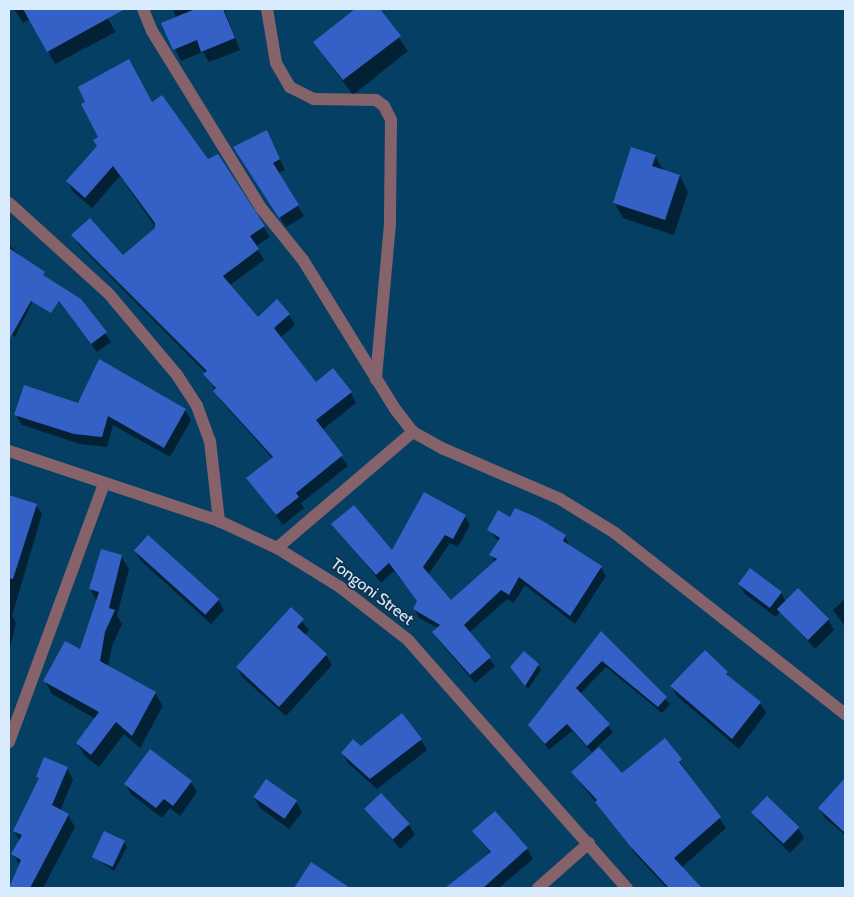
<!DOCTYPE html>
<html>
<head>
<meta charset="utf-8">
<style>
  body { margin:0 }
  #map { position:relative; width:854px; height:897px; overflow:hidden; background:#063f64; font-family:Cabin,sans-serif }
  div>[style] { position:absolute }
  .shadow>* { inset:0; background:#0007 }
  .building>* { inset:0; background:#3560c5; transform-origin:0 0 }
  .minor>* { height:12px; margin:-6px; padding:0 6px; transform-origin:6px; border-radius:6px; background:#86626a }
  .tertiary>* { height:12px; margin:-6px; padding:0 6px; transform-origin:6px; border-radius:6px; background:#86626a }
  span { translate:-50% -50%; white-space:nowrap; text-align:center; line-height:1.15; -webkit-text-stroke:4px #10344f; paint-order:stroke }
  .street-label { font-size:16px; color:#d8ecfd }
  .frame { position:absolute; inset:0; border:10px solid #d8ecfd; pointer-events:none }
</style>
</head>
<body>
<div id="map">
  <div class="shadow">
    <i style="clip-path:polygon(14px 9px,102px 9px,116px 32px,55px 64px,31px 19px,23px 23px)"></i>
    <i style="clip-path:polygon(173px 9px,224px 9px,240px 50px,209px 62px,203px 52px,181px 61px,163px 24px,176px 18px)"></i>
    <i style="clip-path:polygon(357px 9px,378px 9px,408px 51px,353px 95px,314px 42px)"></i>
    <i style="clip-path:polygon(152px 104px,207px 161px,218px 156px,270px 237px,256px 246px,264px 260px,230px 285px,258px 319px,289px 315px,295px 325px,280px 338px,315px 384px,351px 393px,356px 403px,322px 430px,348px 466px,301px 503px,304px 508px,283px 525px,248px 479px,273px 459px,221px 401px,206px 373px,79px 245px,73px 235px,123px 257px,156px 228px,120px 176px,92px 208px,73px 192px,68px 181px)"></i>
    <i style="clip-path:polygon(272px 142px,285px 170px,278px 173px,304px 216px,286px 227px,240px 157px)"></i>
    <i style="clip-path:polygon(655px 156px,664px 171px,680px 176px,688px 192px,674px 235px,623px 218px,614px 202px)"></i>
    <i style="clip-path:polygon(9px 245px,44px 278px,81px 300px,111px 342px,97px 352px,43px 280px,15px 337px,9px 333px)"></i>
    <i style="clip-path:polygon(79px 404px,185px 410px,191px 420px,170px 457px,113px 425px,107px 447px,80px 444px,22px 425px,16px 415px)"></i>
    <i style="clip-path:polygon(9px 496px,36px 505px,42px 514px,12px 616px,16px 623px,9px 652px)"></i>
    <i style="clip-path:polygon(465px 516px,470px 525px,458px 547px,450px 543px,428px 575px,451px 602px,495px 562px,491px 555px,499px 542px,489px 530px,510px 518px,565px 536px,569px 546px,601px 567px,606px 576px,575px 624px,525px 585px,514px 603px,507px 599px,469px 633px,495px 666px,475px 683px,439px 641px,434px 632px,438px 628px,419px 618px,414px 609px,418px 602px,394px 571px,381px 583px,333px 524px,392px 552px)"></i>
    <i style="clip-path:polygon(135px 551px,218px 600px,224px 610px,211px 624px,141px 561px)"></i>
    <i style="clip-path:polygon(121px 556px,129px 569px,117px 616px,122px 624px,112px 646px,108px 667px,155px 693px,163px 706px,140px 748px,124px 734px,99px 767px,85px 756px,77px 743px,96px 719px,52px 694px,45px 681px,81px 651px,97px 602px,90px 589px)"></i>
    <i style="clip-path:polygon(739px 584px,781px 593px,786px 602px,828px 619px,834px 630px,815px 649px,780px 612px,776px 617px,745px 594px)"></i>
    <i style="clip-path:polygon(845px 599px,845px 626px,833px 610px)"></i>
    <i style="clip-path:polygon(291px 608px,309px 630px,304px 636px,326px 655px,332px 665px,286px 716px,243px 678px,237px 667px)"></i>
    <i style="clip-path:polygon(601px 633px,670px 704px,662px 713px,606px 667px,580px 694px,613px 732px,592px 752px,572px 731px,549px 750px,530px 725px)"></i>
    <i style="clip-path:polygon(538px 665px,541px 670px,528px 689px,514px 672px)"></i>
    <i style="clip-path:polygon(727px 673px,731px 680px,760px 703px,766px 713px,739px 749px,677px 696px,671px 686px)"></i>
    <i style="clip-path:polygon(421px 740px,427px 750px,377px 789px,348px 763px,342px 753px)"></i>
    <i style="clip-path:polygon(665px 740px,726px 828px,681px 868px,700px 888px,667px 888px,637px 856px,573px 773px,622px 775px)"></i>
    <i style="clip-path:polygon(67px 768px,73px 780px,60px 811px,68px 815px,75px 827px,43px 888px,11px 888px,20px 866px,13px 854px,20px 841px,14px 831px,39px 780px,38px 777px)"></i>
    <i style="clip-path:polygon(191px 782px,197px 792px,180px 816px,170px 808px,162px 818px,131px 794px,125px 784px)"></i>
    <i style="clip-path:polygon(839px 786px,845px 793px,845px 835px,825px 818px,819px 808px)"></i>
    <i style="clip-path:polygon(254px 797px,296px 802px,302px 812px,289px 829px,260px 808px)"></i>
    <i style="clip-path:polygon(366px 809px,409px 825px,415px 835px,400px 849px)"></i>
    <i style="clip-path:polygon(753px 812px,798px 828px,804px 838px,790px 853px,759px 822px)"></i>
    <i style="clip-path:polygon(474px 832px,527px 849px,533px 859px,499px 888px,447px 888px,491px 854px)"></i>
    <i style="clip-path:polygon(124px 842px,127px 847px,114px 871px,92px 856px)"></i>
    <i style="clip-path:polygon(312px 864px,347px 888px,295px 888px)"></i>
  </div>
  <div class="building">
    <i style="clip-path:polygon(23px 9px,125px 9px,47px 52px)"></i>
    <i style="clip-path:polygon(195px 9px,223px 9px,235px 38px,201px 52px,197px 40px,173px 50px,161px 23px)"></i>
    <i style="clip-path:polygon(355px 9px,380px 9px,401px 36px,343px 80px,313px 42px)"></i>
    <i style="clip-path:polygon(129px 59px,152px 102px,162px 95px,208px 159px,218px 154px,265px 226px,250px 236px,259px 249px,223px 276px,258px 317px,277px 299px,290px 314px,274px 328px,316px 382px,333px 368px,352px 392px,316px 420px,343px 455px,296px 493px,299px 497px,276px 515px,246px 478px,273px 457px,213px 391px,216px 388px,203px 374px,207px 371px,71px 235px,90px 218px,123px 255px,155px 228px,155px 223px,113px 166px,85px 198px,66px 181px,97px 146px,93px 140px,98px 137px,81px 104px,85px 102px,78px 87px)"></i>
    <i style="clip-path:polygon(267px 130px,280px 159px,273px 163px,299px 205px,279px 218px,233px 147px)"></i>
    <i style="clip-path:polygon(631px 147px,656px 155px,652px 166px,680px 175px,665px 220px,613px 203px)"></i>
    <i style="clip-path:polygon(9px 248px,45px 272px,43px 275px,81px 299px,107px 332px,91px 344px,59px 301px,51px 313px,31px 301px,9px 340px)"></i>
    <i style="clip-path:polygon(99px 359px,186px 409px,164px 448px,108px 416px,102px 437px,74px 434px,14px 415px,24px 385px,78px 403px)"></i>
    <i style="clip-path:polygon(424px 492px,466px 515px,453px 539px,445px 535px,423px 567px,451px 600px,497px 559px,489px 555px,500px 538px,487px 530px,498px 510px,510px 517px,515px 508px,536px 517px,566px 535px,563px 541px,602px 566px,570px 616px,519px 577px,509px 595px,501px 590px,464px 625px,491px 657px,470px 675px,432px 632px,440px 625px,413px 609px,417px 601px,389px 563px,376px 575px,331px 524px,354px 505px,392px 550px)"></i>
    <i style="clip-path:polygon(9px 495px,37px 504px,13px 579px,9px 578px)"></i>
    <i style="left:148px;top:535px;width:96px;height:21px;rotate:42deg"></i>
    <i style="clip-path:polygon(101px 549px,122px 555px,109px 608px,115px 610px,105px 632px,100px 661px,156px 692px,132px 736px,116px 722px,91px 755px,76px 743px,99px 712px,43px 681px,65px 641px,80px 649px,99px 592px,89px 589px)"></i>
    <i style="left:750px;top:568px;width:40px;height:20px;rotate:37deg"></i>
    <i style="left:798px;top:588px;width:44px;height:30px;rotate:45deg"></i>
    <i style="clip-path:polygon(291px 607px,304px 619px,297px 627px,327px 654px,279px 707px,236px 667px)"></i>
    <i style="clip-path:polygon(601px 631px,667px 697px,658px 707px,602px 661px,576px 688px,610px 724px,587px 746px,567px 724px,545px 744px,528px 725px)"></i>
    <i style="clip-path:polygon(705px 650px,728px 672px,726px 674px,761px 702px,732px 739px,670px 686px)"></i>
    <i style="clip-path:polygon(524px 651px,539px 664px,525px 686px,510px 667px)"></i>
    <i style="clip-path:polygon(402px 713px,422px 739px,370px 779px,341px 753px,353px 739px,361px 746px)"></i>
    <i style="clip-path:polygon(665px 738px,682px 759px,679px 762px,721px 817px,674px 858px,702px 888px,669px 888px,629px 845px,595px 802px,597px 800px,571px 772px,599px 747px,622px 773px)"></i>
    <i style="clip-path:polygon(150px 749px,192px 781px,173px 806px,164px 799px,156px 808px,124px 784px)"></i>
    <i style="clip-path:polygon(44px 757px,68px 767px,52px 805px,69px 814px,30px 888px,9px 888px,21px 860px,11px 854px,22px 835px,13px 831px,39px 778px,36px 777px)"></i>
    <i style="clip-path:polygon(845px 778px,845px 833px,818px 808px)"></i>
    <i style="left:266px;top:779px;width:38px;height:22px;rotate:35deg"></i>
    <i style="left:381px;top:793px;width:42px;height:23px;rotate:47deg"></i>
    <i style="left:767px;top:796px;width:45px;height:23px;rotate:44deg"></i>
    <i style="clip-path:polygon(495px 811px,528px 848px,483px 888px,445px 888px,491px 852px,472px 831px)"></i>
    <i style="left:104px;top:831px;width:23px;height:29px;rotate:25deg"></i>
    <i style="clip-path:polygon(311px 862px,350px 888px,294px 888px)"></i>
  </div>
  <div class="minor">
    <i style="left:143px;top:9px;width:24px;rotate:68deg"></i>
    <i style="left:152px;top:31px;width:208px;rotate:58.4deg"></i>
    <i style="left:261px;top:208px;width:67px;rotate:51.1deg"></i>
    <i style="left:303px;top:260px;width:175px;rotate:58.3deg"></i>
    <i style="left:395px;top:409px;width:29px;rotate:52deg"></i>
    <i style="left:413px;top:432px;width:35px;rotate:29deg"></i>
    <i style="left:444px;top:449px;width:126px;rotate:23.3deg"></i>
    <i style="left:560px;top:499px;width:65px;rotate:31.7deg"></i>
    <i style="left:615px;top:533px;width:293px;rotate:38.2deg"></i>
    <i style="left:267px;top:9px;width:55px;rotate:80.5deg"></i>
    <i style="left:276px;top:63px;width:28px;rotate:60deg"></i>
    <i style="left:290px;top:87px;width:27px;rotate:27deg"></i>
    <i style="left:314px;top:99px;width:62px;rotate:0.9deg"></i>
    <i style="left:376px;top:100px;width:10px;rotate:37deg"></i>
    <i style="left:384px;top:106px;width:16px;rotate:63deg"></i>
    <i style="left:391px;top:120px;width:104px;rotate:90.6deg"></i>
    <i style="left:390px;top:224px;width:156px;rotate:95.2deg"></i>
    <i style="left:9px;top:203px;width:135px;rotate:42.3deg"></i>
    <i style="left:109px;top:294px;width:106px;rotate:50deg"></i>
    <i style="left:177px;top:375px;width:37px;rotate:57deg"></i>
    <i style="left:197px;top:406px;width:37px;rotate:70deg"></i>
    <i style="left:210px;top:441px;width:81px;rotate:83.6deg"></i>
    <i style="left:277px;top:548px;width:179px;rotate:-40.5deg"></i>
    <i style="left:9px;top:742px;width:275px;rotate:-69.8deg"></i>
    <i style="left:538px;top:888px;width:68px;rotate:-41.4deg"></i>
  </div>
  <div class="tertiary">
    <i style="left:9px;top:451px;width:221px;rotate:18.4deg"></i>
    <i style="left:219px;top:521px;width:64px;rotate:25deg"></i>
    <i style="left:277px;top:548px;width:74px;rotate:31.8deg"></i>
    <i style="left:340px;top:587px;width:86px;rotate:37.9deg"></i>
    <i style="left:408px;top:640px;width:331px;rotate:48.6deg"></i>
  </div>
  <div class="street-label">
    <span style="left:372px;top:592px;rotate:37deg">Tongoni Street</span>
  </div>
  <div class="frame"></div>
</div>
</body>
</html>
